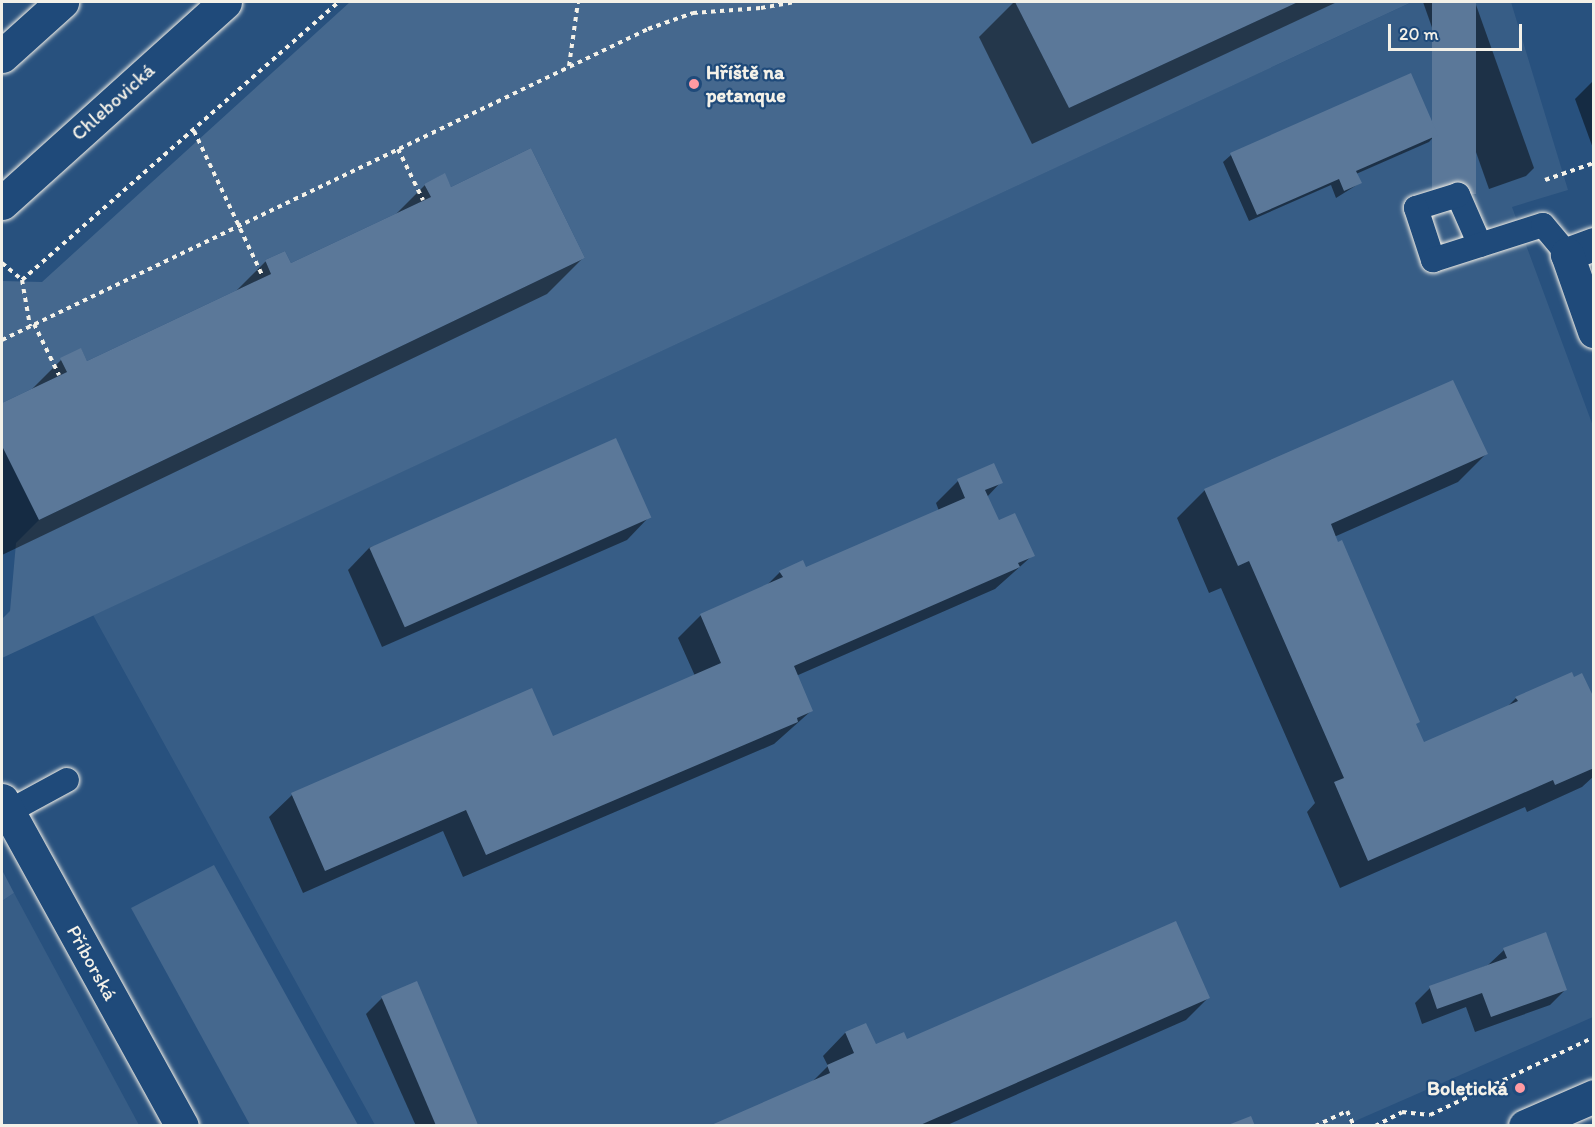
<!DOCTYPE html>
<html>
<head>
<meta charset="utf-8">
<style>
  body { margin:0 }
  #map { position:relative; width:1595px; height:1127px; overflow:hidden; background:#28517e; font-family:Itim,sans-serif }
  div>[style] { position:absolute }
  .built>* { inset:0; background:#375d86 }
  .green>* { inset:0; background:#45688e }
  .shadow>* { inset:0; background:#0007 }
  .building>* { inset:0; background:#5b7899; transform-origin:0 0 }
  .path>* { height:4px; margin-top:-2px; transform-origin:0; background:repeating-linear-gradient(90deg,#f4f1e8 0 4.5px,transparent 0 9px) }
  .roads { filter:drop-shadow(0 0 2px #f4f1e8) drop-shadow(0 0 2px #f4f1e8) }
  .service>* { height:24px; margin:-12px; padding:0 12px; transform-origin:12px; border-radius:12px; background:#1f4a7a }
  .minor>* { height:33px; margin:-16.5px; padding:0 16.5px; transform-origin:16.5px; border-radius:16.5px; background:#1f4a7a }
  .tertiary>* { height:33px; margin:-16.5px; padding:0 16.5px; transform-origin:16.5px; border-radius:16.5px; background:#1f4a7a }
  .dots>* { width:16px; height:16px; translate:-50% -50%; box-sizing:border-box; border:3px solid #1f4a7a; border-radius:50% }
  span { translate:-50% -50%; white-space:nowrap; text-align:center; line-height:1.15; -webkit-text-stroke:4.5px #1f4a7a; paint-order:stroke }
  .poi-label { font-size:20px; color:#f4f1e8; font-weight:700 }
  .left { translate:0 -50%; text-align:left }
  .right { translate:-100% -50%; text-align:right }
  .street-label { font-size:20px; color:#f4f1e8 }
  .frame { position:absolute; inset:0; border:3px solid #f4f1e8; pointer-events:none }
  .scale { position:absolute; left:1388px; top:24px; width:134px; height:27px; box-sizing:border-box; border:3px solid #f4f1e8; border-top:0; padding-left:8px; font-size:18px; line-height:21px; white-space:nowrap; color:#f4f1e8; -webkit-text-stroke:4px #1f4a7a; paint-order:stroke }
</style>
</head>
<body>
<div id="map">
  <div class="built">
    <i style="clip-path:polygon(1412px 2px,1511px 2px,1568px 190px,1512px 207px,1593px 426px,1593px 1017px,1346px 1125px,375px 1125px,93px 615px)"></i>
    <i style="clip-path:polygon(14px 893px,139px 1125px,2px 1125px,2px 901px)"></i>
  </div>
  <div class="green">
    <i style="clip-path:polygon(350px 2px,1015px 2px,1069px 108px,1298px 2px,1412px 2px,2px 658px,2px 619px,10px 611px,16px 543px,39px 520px,585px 258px,531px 148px,451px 187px,444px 174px,424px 184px,431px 197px,291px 263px,285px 251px,265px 260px,271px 274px,87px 361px,81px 349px,67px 372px,2px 403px,2px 281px,42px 282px)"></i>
    <i style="clip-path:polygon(214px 865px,358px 1125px,250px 1125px,131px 908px)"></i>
    <i style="clip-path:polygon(2px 870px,14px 893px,2px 901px)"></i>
  </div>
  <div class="shadow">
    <i style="clip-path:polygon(1014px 2px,1337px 2px,1032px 144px,979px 37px)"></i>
    <i style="clip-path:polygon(1423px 2px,1475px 2px,1534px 168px,1526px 176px,1489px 189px)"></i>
    <i style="clip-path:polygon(1411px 75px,1436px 134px,1429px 142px,1356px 174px,1360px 183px,1336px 198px,1331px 185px,1249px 221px,1223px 162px,1231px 155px)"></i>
    <i style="clip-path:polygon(1594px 80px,1594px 151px,1575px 99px)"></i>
    <i style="clip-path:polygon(425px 185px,450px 189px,583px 258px,547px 294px,2px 555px,2px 405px,30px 391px,61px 360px,87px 363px,234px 293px,265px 262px,284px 253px,291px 265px,394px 216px)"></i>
    <i style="clip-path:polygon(1486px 454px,1458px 482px,1334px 537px,1423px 744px,1506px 708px,1516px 698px,1594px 702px,1594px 776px,1582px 787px,1527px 812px,1525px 807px,1340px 888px,1307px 812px,1315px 803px,1221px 588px,1209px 593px,1177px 518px,1205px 490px)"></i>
    <i style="clip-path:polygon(958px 481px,1001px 482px,987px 497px,998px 522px,1033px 555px,995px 589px,796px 676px,811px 711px,774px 744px,463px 877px,443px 831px,303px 893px,269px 817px,292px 795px,531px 690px,552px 738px,695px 676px,678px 638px,701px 615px,766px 586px,780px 572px,806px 569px,939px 511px,936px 503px)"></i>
    <i style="clip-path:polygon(649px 517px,627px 540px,382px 647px,348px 570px,370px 547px)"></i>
    <i style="clip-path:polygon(1504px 950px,1565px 990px,1550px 1005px,1475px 1032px,1466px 1007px,1422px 1024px,1415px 1003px,1430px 988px,1488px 965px)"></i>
    <i style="clip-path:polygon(382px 998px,479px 1126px,416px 1126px,366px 1014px)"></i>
    <i style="clip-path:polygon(1208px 998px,1186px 1020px,945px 1126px,713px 1126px,812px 1082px,828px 1066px,823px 1056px,845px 1033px,866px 1025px,875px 1046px)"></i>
  </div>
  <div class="building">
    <i style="clip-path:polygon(1015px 2px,1298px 2px,1069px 108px)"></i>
    <i style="left:1432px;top:2px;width:44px;height:192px"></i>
    <i style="clip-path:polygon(1411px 73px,1438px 135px,1356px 171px,1362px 183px,1344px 191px,1339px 179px,1257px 215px,1230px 153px)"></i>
    <i style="clip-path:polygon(531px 148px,585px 258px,39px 520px,2px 446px,2px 403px,67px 372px,60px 358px,81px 348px,87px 361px,271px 274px,265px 260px,285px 251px,291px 263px,431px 197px,424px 184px,445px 173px,451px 187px)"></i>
    <i style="clip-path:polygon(1453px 380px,1488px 454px,1331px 524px,1338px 542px,1342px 540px,1420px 722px,1416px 724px,1424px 742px,1518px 701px,1515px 697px,1572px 672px,1574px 677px,1582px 673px,1594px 698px,1594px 768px,1555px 785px,1553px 780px,1368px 861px,1334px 782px,1344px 778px,1249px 561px,1238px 566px,1204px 489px)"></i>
    <i style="left:616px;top:438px;width:87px;height:270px;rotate:66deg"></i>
    <i style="clip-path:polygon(994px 463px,1003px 483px,985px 490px,999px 520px,1015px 513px,1035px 556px,1018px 563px,1020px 567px,794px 666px,813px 711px,797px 718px,798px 722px,486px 855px,466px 810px,325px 871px,291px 793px,532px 688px,553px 736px,721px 663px,700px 614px,783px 577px,779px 571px,803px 560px,806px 567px,965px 498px,957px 479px)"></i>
    <i style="clip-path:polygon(1176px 921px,1210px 998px,918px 1126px,709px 1126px,830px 1073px,827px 1065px,854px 1053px,845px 1032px,866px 1023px,876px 1044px,904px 1032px,907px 1039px)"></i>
    <i style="clip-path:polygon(1546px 932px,1567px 990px,1491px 1017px,1482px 993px,1437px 1009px,1429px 986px,1507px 958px,1503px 948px)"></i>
    <i style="left:417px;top:981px;width:158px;height:39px;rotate:67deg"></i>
    <i style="clip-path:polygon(1251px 1116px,1255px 1126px,1228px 1126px,1228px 1125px)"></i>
  </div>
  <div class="path">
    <i style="left:569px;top:66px;width:65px;rotate:-82deg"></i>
    <i style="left:194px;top:131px;width:161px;rotate:64.7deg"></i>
    <i style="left:398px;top:149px;width:57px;rotate:63.9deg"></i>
    <i style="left:1545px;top:180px;width:52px;rotate:-19.1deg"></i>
    <i style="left:2px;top:263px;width:26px;rotate:40deg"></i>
    <i style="left:22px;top:280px;width:421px;rotate:-41.3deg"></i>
    <i style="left:22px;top:280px;width:47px;rotate:80.1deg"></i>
    <i style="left:34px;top:324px;width:57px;rotate:63.9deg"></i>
    <i style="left:2px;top:340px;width:717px;rotate:-25.71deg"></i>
    <i style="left:648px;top:29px;width:48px;rotate:-19.6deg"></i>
    <i style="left:693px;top:13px;width:68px;rotate:-4.2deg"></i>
    <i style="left:761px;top:8px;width:36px;rotate:-10deg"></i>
    <i style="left:1315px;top:1126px;width:35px;rotate:-25deg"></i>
    <i style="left:1347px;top:1111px;width:17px;rotate:65deg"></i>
    <i style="left:1375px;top:1126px;width:30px;rotate:-27deg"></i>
    <i style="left:1402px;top:1112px;width:28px;rotate:6deg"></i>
    <i style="left:1430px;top:1115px;width:182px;rotate:-25.4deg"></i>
  </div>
  <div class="roads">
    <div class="service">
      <i style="left:1480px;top:245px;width:55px;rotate:-113.7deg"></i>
      <i style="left:1458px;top:195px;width:44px;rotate:162.8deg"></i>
      <i style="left:1416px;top:208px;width:55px;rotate:71.9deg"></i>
      <i style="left:1433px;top:260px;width:115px;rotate:-17.7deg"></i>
      <i style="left:1543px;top:225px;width:38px;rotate:50deg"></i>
      <i style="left:8px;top:812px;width:67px;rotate:-28.5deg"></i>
    </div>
    <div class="minor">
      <i style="left:2px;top:56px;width:81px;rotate:-42deg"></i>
      <i style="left:2px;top:203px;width:300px;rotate:-42deg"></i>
      <i style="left:1594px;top:244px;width:29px;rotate:160deg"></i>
      <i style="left:1567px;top:254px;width:82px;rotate:70.7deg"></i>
      <i style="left:2px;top:800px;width:372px;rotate:61.1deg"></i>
    </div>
    <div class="tertiary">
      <i style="left:1525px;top:1126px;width:75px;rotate:-23.5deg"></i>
    </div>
  </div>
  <div class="dots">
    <i style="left:694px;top:84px;background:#ff9aa2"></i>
    <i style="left:1520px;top:1088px;background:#ff9aa2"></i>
  </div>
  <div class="poi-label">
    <span class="left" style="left:706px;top:84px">Hříště na<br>petanque</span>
    <span class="right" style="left:1508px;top:1088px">Boletická</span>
  </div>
  <div class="street-label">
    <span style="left:113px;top:102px;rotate:-42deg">Chlebovická</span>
    <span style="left:92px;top:963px;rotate:61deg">Příborská</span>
  </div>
  <div class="frame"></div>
  <div class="scale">20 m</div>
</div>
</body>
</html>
